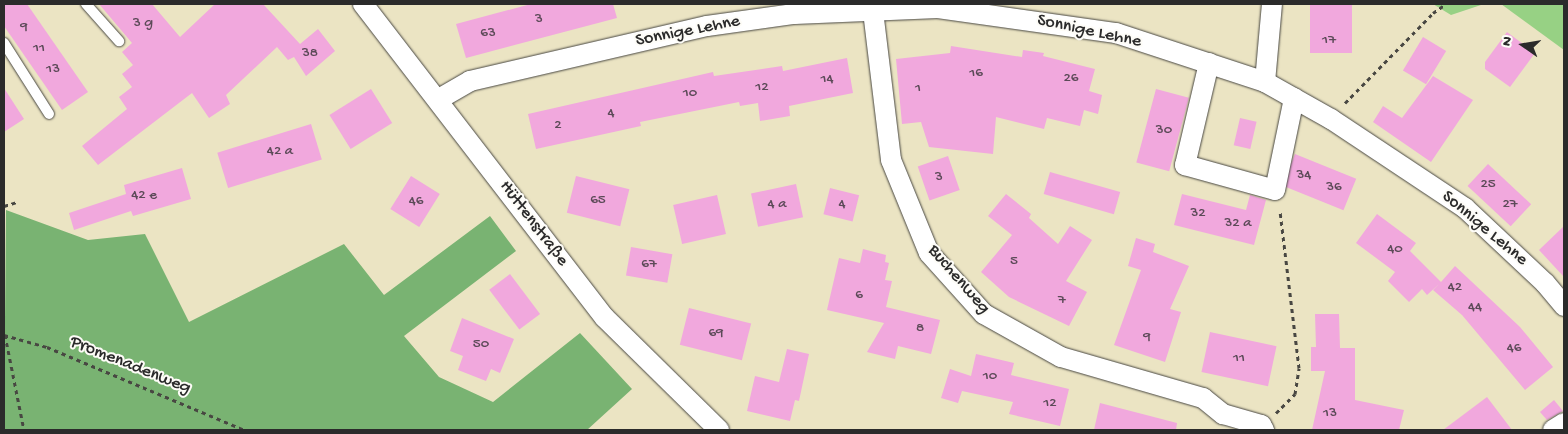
<!DOCTYPE html>
<html>
<head>
<meta charset="utf-8">
<style>
  body { margin:0 }
  #map { position:relative; width:1568px; height:434px; overflow:hidden; background:#ebe4c3; font-family:"Gochi Hand",sans-serif }
  div>[style] { position:absolute }
  .green>* { inset:0; background:#97d184 }
  .forest>* { inset:0; background:#79b372 }
  .building>* { inset:0; background:#f1a8dd; transform-origin:0 0 }
  .path>* { height:3px; margin-top:-1.5px; transform-origin:0; background:repeating-linear-gradient(90deg,#484742 0 4px,transparent 0 8px) }
  .roads { filter:drop-shadow(0 0 1px #484742) drop-shadow(0 0 1px #484742) }
  .lane>* { height:10px; margin:-5px; padding:0 5px; transform-origin:5px; border-radius:5px; background:#fff }
  .street>* { height:20px; margin:-10px; padding:0 10px; transform-origin:10px; border-radius:10px; background:#fff }
  span { translate:-50% -50%; white-space:nowrap; text-align:center; line-height:1.15; -webkit-text-stroke:4px #fdfcf7; paint-order:stroke }
  .number-label { font-size:15px; color:#5c4a58 }
  .number-label span { -webkit-text-stroke-width:0 }
  .street-label { font-size:18px; color:#2b2b2b }
  .frame { position:absolute; inset:0; border:5px solid #2b2b2b; pointer-events:none }
  .north { position:absolute; left:1498px; top:20px; width:50px; height:50px; -webkit-text-stroke:4px #fdfcf7; paint-order:stroke; rotate:283deg; font-size:14px; font-weight:700; line-height:20px; text-align:center; color:#2b2b2b }
  .north::after { content:''; display:block; margin:auto; width:18px; height:22px; background:#2b2b2b; clip-path:polygon(50% 0,100% 100%,50% 72%,0 100%) }
</style>
</head>
<body>
<div id="map">
  <div class="green">
    <i style="clip-path:polygon(1433px 4px,1484px 4px,1451px 15px)"></i>
    <i style="clip-path:polygon(1501px 4px,1564px 4px,1564px 50px)"></i>
  </div>
  <div class="forest">
    <i style="clip-path:polygon(6px 210px,88px 240px,145px 234px,189px 322px,344px 244px,384px 295px,490px 216px,516px 251px,404px 336px,439px 377px,493px 402px,580px 333px,632px 389px,587px 430px,4px 430px)"></i>
  </div>
  <div class="building">
    <i style="clip-path:polygon(4px 4px,27px 4px,88px 92px,62px 110px,4px 26px)"></i>
    <i style="clip-path:polygon(99px 4px,152px 4px,180px 37px,215px 4px,263px 4px,300px 44px,318px 29px,335px 51px,306px 76px,294px 57px,288px 60px,277px 47px,226px 95px,230px 104px,209px 118px,192px 93px,98px 165px,82px 146px,127px 109px,119px 97px,132px 87px,122px 74px,133px 65px,122px 52px,132px 43px)"></i>
    <i style="clip-path:polygon(531px 4px,613px 4px,617px 18px,466px 58px,456px 24px)"></i>
    <i style="left:1310px;top:4px;width:42px;height:49px"></i>
    <i style="clip-path:polygon(1507px 32px,1535px 53px,1510px 87px,1485px 69px,1485px 62px)"></i>
    <i style="left:1423px;top:37px;width:27px;height:39px;rotate:31deg"></i>
    <i style="clip-path:polygon(951px 46px,1022px 57px,1023px 50px,1044px 53px,1043px 56px,1095px 69px,1089px 91px,1102px 95px,1098px 114px,1084px 110px,1080px 126px,1047px 118px,1044px 129px,996px 117px,993px 154px,929px 147px,921px 122px,902px 124px,896px 59px,950px 53px)"></i>
    <i style="clip-path:polygon(847px 58px,853px 93px,789px 106px,790px 116px,760px 121px,758px 103px,740px 106px,739px 102px,640px 122px,641px 126px,536px 149px,528px 114px,713px 72px,714px 76px,782px 66px,783px 71px)"></i>
    <i style="clip-path:polygon(1433px 76px,1473px 100px,1431px 162px,1373px 122px,1383px 106px,1402px 118px)"></i>
    <i style="clip-path:polygon(4px 88px,24px 119px,4px 132px)"></i>
    <i style="left:371px;top:89px;width:40px;height:49px;rotate:58deg"></i>
    <i style="left:1156px;top:89px;width:34px;height:76px;rotate:15deg"></i>
    <i style="left:1240px;top:118px;width:17px;height:28px;rotate:13deg"></i>
    <i style="left:311px;top:124px;width:37px;height:98px;rotate:73deg"></i>
    <i style="left:1295px;top:154px;width:66px;height:34px;rotate:22deg"></i>
    <i style="left:948px;top:156px;width:36px;height:32px;rotate:71deg"></i>
    <i style="left:1488px;top:164px;width:59px;height:30px;rotate:43deg"></i>
    <i style="clip-path:polygon(182px 168px,191px 199px,133px 216px,131px 211px,74px 230px,69px 213px,126px 194px,124px 185px)"></i>
    <i style="left:1050px;top:172px;width:73px;height:23px;rotate:16deg"></i>
    <i style="left:411px;top:176px;width:34px;height:39px;rotate:32deg"></i>
    <i style="left:576px;top:176px;width:55px;height:38px;rotate:14deg"></i>
    <i style="left:796px;top:184px;width:34px;height:46px;rotate:78deg"></i>
    <i style="left:830px;top:188px;width:30px;height:27px;rotate:14deg"></i>
    <i style="clip-path:polygon(1006px 194px,1031px 214px,1029px 218px,1058px 244px,1070px 226px,1092px 240px,1066px 281px,1087px 292px,1069px 326px,1009px 297px,981px 272px,1012px 235px,988px 216px)"></i>
    <i style="clip-path:polygon(1182px 194px,1246px 210px,1250px 195px,1266px 200px,1254px 245px,1174px 225px)"></i>
    <i style="left:717px;top:195px;width:40px;height:45px;rotate:77deg"></i>
    <i style="clip-path:polygon(1377px 214px,1416px 243px,1410px 251px,1441px 282px,1455px 266px,1520px 327px,1553px 367px,1525px 390px,1462px 315px,1433px 290px,1439px 284px,1427px 295px,1422px 289px,1409px 302px,1388px 281px,1395px 272px,1356px 243px)"></i>
    <i style="clip-path:polygon(1564px 226px,1564px 277px,1539px 250px)"></i>
    <i style="clip-path:polygon(1136px 238px,1155px 244px,1153px 252px,1189px 266px,1170px 309px,1181px 312px,1165px 362px,1114px 345px,1141px 270px,1128px 266px)"></i>
    <i style="left:631px;top:247px;width:42px;height:29px;rotate:10deg"></i>
    <i style="clip-path:polygon(863px 249px,886px 255px,885px 262px,889px 263px,885px 280px,892px 281px,886px 307px,940px 320px,931px 354px,898px 346px,895px 359px,867px 352px,884px 323px,827px 310px,839px 258px,860px 263px)"></i>
    <i style="left:510px;top:274px;width:50px;height:26px;rotate:53deg"></i>
    <i style="left:689px;top:308px;width:64px;height:38px;rotate:14deg"></i>
    <i style="clip-path:polygon(1315px 314px,1339px 314px,1340px 348px,1355px 348px,1355px 400px,1404px 410px,1399px 430px,1312px 430px,1325px 371px,1311px 371px,1311px 347px,1316px 347px)"></i>
    <i style="clip-path:polygon(462px 318px,514px 339px,500px 373px,491px 369px,486px 381px,458px 370px,463px 356px,450px 351px)"></i>
    <i style="left:1210px;top:332px;width:68px;height:41px;rotate:12deg"></i>
    <i style="clip-path:polygon(787px 349px,809px 354px,799px 401px,795px 400px,790px 421px,747px 411px,755px 376px,779px 382px)"></i>
    <i style="clip-path:polygon(976px 354px,1014px 363px,1011px 375px,1069px 389px,1060px 426px,1009px 414px,1013px 402px,962px 391px,958px 403px,941px 398px,950px 369px,971px 376px)"></i>
    <i style="clip-path:polygon(1487px 397px,1512px 430px,1443px 430px)"></i>
    <i style="clip-path:polygon(1554px 400px,1563px 411px,1547px 420px,1540px 412px)"></i>
    <i style="clip-path:polygon(1100px 403px,1177px 423px,1176px 430px,1094px 430px)"></i>
  </div>
  <div class="path">
    <i style="left:1345px;top:103px;width:126px;rotate:-45.6deg"></i>
    <i style="left:1433px;top:13px;width:16px;rotate:-35deg"></i>
    <i style="left:4px;top:206px;width:14px;rotate:-17deg"></i>
    <i style="left:4px;top:335px;width:45px;rotate:15.6deg"></i>
    <i style="left:47px;top:347px;width:214px;rotate:22.8deg"></i>
    <i style="left:5px;top:335px;width:97px;rotate:78.7deg"></i>
    <i style="left:1276px;top:413px;width:27px;rotate:-45deg"></i>
    <i style="left:1295px;top:394px;width:26px;rotate:-81deg"></i>
    <i style="left:1299px;top:368px;width:159px;rotate:-96.9deg"></i>
  </div>
  <div class="roads">
    <div class="lane">
      <i style="left:86px;top:4px;width:50px;rotate:48.3deg"></i>
      <i style="left:4px;top:43px;width:84px;rotate:57.6deg"></i>
    </div>
    <div class="street">
      <i style="left:363px;top:4px;width:396px;rotate:52.4deg"></i>
      <i style="left:605px;top:318px;width:160px;rotate:44.5deg"></i>
      <i style="left:873px;top:11px;width:150px;rotate:83.1deg"></i>
      <i style="left:891px;top:160px;width:100px;rotate:67.8deg"></i>
      <i style="left:929px;top:253px;width:82px;rotate:48deg"></i>
      <i style="left:984px;top:314px;width:88px;rotate:29.2deg"></i>
      <i style="left:1061px;top:357px;width:148px;rotate:16.1deg"></i>
      <i style="left:1203px;top:398px;width:26px;rotate:39deg"></i>
      <i style="left:1223px;top:414px;width:40px;rotate:16deg"></i>
      <i style="left:1261px;top:425px;width:6px;rotate:59deg"></i>
      <i style="left:1209px;top:63px;width:105px;rotate:103.2deg"></i>
      <i style="left:1185px;top:165px;width:93px;rotate:15.5deg"></i>
      <i style="left:1275px;top:190px;width:94px;rotate:-78.3deg"></i>
      <i style="left:1265px;top:82px;width:78px;rotate:-84.9deg"></i>
      <i style="left:439px;top:99px;width:36px;rotate:-30deg"></i>
      <i style="left:470px;top:81px;width:243px;rotate:-13.1deg"></i>
      <i style="left:707px;top:26px;width:88px;rotate:-7.9deg"></i>
      <i style="left:794px;top:14px;width:144px;rotate:-2.4deg"></i>
      <i style="left:938px;top:8px;width:180px;rotate:8deg"></i>
      <i style="left:1116px;top:33px;width:157px;rotate:18.2deg"></i>
      <i style="left:1265px;top:82px;width:76px;rotate:29.3deg"></i>
      <i style="left:1331px;top:119px;width:161px;rotate:33.6deg"></i>
      <i style="left:1465px;top:208px;width:110px;rotate:43.2deg"></i>
      <i style="left:1545px;top:283px;width:30px;rotate:50deg"></i>
      <i style="left:1553px;top:430px;width:13px;rotate:-32deg"></i>
    </div>
  </div>
  <div class="number-label">
    <span style="left:539px;top:20px">3</span>
    <span style="left:143px;top:24px">3 g</span>
    <span style="left:24px;top:28px">9</span>
    <span style="left:488px;top:34px">63</span>
    <span style="left:1329px;top:41px">17</span>
    <span style="left:39px;top:49px">11</span>
    <span style="left:310px;top:54px">38</span>
    <span style="left:53px;top:70px">13</span>
    <span style="left:976px;top:74px">16</span>
    <span style="left:1071px;top:79px">26</span>
    <span style="left:827px;top:80px">14</span>
    <span style="left:762px;top:88px">12</span>
    <span style="left:918px;top:89px">1</span>
    <span style="left:690px;top:94px">10</span>
    <span style="left:611px;top:114px">4</span>
    <span style="left:558px;top:126px">2</span>
    <span style="left:1164px;top:131px">30</span>
    <span style="left:280px;top:152px">42 a</span>
    <span style="left:1304px;top:176px">34</span>
    <span style="left:939px;top:178px">3</span>
    <span style="left:1488px;top:185px">25</span>
    <span style="left:1334px;top:188px">36</span>
    <span style="left:144px;top:196px">42 e</span>
    <span style="left:598px;top:201px">65</span>
    <span style="left:416px;top:202px">46</span>
    <span style="left:777px;top:205px">4 a</span>
    <span style="left:842px;top:205px">4</span>
    <span style="left:1510px;top:205px">27</span>
    <span style="left:1198px;top:214px">32</span>
    <span style="left:1238px;top:224px">32 a</span>
    <span style="left:1395px;top:250px">40</span>
    <span style="left:1014px;top:262px">5</span>
    <span style="left:649px;top:265px">67</span>
    <span style="left:1455px;top:288px">42</span>
    <span style="left:859px;top:296px">6</span>
    <span style="left:1062px;top:301px">7</span>
    <span style="left:1475px;top:308px">44</span>
    <span style="left:920px;top:329px">8</span>
    <span style="left:716px;top:334px">69</span>
    <span style="left:1147px;top:338px">9</span>
    <span style="left:481px;top:345px">50</span>
    <span style="left:1514px;top:349px">46</span>
    <span style="left:1239px;top:359px">11</span>
    <span style="left:990px;top:377px">10</span>
    <span style="left:1050px;top:404px">12</span>
    <span style="left:1330px;top:414px">13</span>
  </div>
  <div class="street-label">
    <span style="left:688px;top:32px;rotate:-11deg">Sonnige Lehne</span>
    <span style="left:1089px;top:32px;rotate:12deg">Sonnige Lehne</span>
    <span style="left:533px;top:224px;rotate:53deg">Hüttenstraße</span>
    <span style="left:1484px;top:229px;rotate:40deg">Sonnige Lehne</span>
    <span style="left:958px;top:280px;rotate:49deg">Buchenweg</span>
    <span style="left:130px;top:366px;rotate:22deg">Promenadenweg</span>
  </div>
  <div class="frame"></div>
  <div class="north">N</div>
</div>
</body>
</html>
